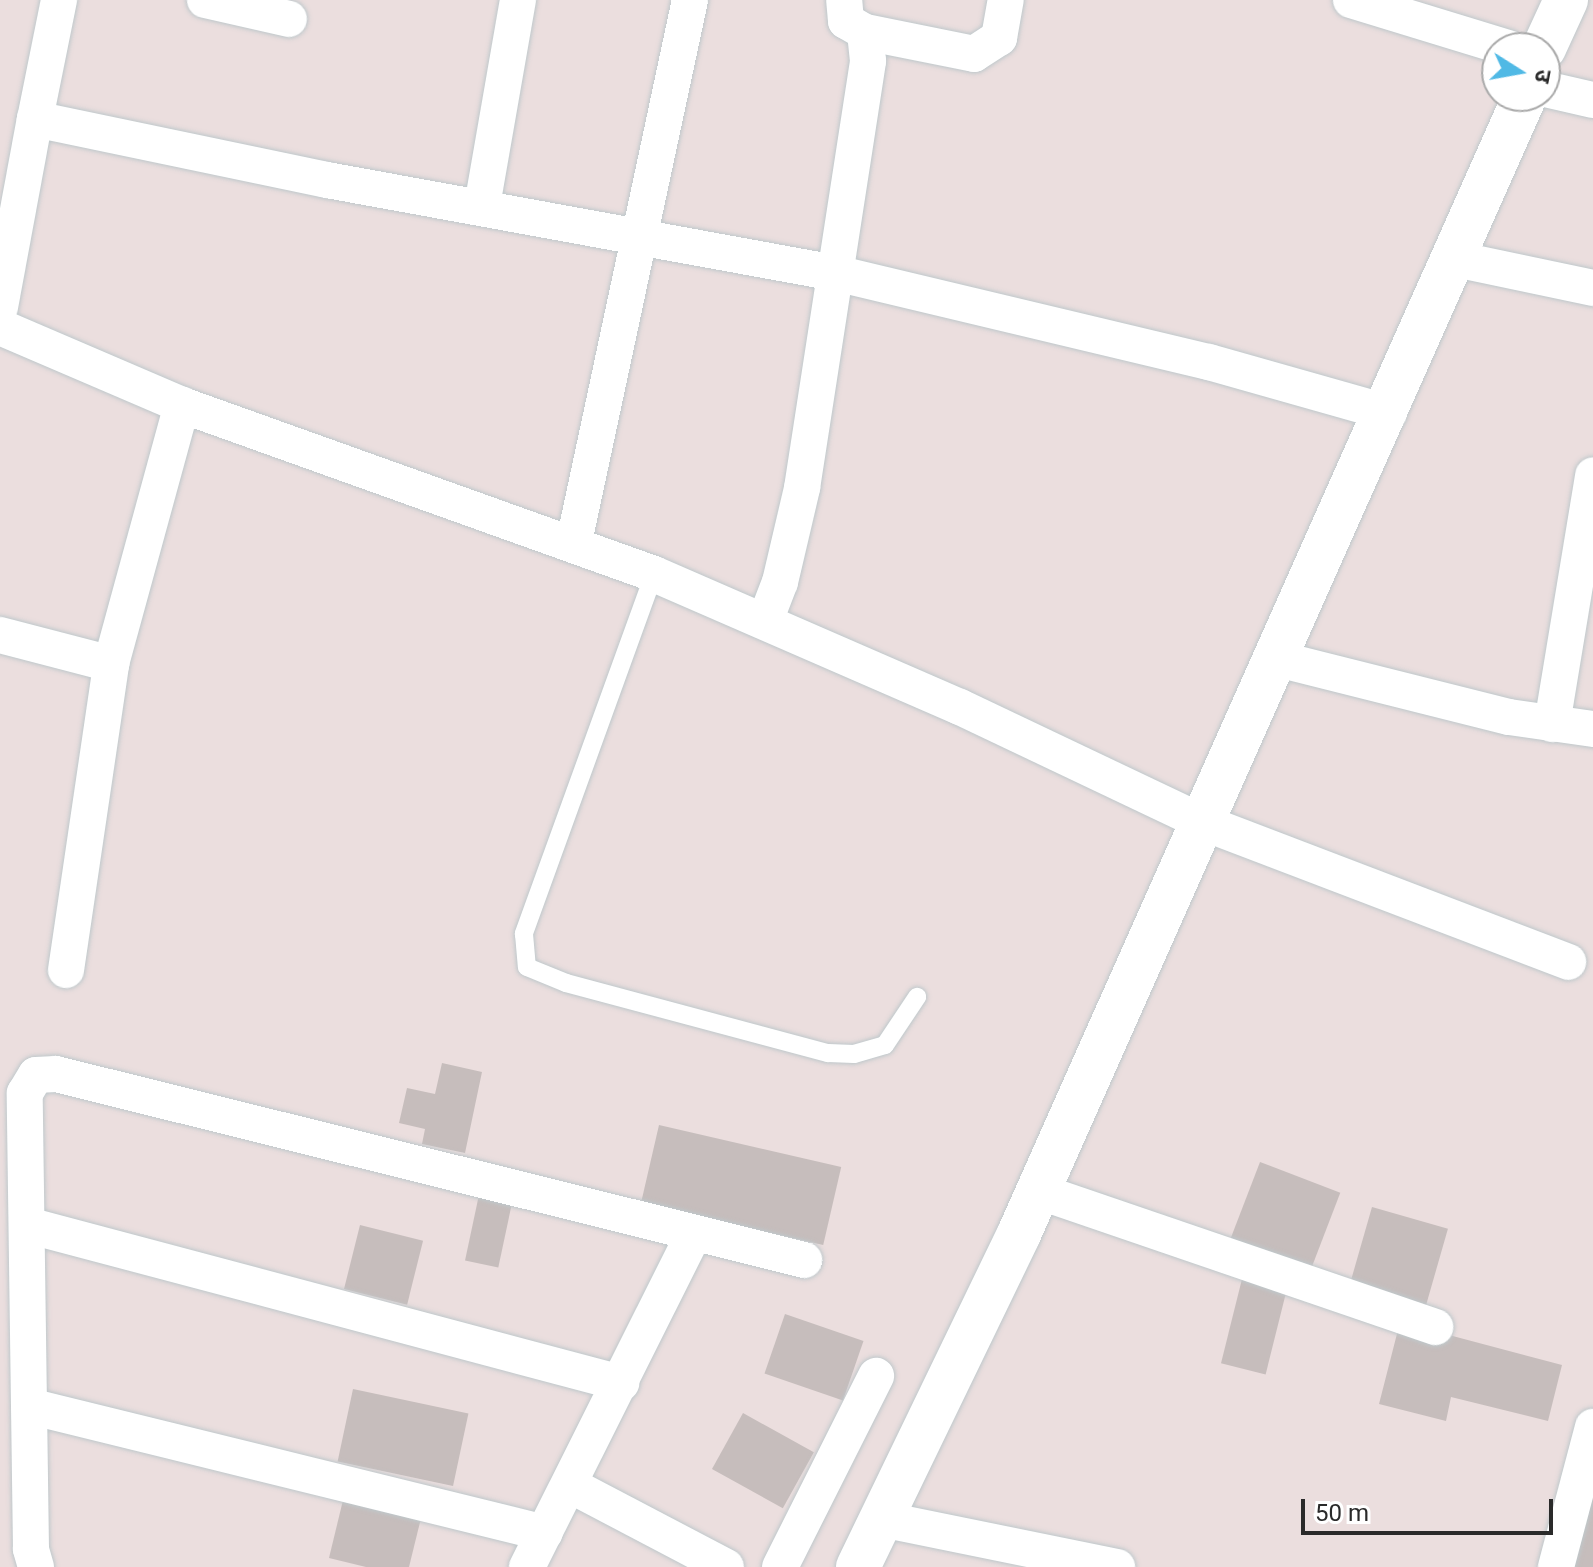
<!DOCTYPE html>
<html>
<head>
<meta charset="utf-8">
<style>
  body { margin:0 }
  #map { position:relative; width:1593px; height:1567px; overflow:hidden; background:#ebdede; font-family:Roboto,"Noto Sans Devanagari",sans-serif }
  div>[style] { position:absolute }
  .building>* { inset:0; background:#c6bdbc; transform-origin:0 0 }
  .roads { filter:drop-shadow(0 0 2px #bfc8cb) drop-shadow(0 0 2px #bfc8cb) }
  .lane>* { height:18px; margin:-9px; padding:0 9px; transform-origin:9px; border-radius:9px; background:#fff }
  .street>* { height:36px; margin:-18px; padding:0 18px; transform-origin:18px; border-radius:18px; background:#fff }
  .secondary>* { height:44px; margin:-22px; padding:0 22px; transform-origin:22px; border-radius:22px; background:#fff }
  span { translate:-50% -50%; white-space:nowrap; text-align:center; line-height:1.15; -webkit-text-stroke:7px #fff; paint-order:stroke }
  .north { position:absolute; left:1481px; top:32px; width:80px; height:80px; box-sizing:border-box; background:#fff; border:2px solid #aaa; border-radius:50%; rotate:101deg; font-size:22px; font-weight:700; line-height:32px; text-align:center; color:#2a2a2a }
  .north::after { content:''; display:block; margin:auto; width:28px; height:36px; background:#50b9e5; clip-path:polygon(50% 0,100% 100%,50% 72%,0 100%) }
  .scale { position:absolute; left:1301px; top:1499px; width:252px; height:36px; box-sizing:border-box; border:4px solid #2a2a2a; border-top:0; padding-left:10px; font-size:24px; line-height:28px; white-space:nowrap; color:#2a2a2a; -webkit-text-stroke:6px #fff; paint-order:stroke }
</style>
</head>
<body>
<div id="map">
  <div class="building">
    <i style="clip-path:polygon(442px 1063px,482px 1072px,465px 1153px,422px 1144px,425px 1129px,399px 1123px,407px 1088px,435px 1094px)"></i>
    <i style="left:659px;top:1125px;width:187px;height:80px;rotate:13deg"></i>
    <i style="left:1260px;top:1162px;width:86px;height:85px;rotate:21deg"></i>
    <i style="left:480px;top:1190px;width:34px;height:72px;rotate:12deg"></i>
    <i style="left:1372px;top:1207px;width:79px;height:85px;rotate:16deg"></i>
    <i style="left:360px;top:1225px;width:65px;height:66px;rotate:14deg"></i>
    <i style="left:1243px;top:1275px;width:46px;height:91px;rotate:14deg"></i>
    <i style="left:785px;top:1314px;width:83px;height:63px;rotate:19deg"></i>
    <i style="clip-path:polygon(1400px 1322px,1562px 1365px,1548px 1421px,1451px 1397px,1446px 1421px,1379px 1404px)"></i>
    <i style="left:353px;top:1389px;width:118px;height:74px;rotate:12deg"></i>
    <i style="left:743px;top:1413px;width:81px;height:64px;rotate:29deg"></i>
    <i style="clip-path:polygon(344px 1496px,422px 1514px,409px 1567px,366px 1567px,329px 1558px)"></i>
    <i style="clip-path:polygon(1593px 1497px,1593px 1567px,1570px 1567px)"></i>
  </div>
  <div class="roads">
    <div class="lane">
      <i style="left:654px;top:574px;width:383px;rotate:109.9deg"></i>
      <i style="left:524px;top:934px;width:33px;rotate:85deg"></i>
      <i style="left:527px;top:967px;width:42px;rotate:22.3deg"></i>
      <i style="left:566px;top:983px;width:271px;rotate:15deg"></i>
      <i style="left:828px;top:1053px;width:26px;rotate:2deg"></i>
      <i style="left:854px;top:1054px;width:32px;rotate:-16deg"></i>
      <i style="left:885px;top:1045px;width:58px;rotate:-56.3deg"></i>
    </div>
    <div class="street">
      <i style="left:59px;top:0;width:121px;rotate:101.4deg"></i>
      <i style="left:35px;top:119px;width:298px;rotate:11.8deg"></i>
      <i style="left:327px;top:180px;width:516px;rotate:10.37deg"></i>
      <i style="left:835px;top:273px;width:384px;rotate:13.4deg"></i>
      <i style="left:1209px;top:362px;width:187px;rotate:15.8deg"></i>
      <i style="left:205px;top:0;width:86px;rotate:12.7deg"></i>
      <i style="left:1351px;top:0;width:164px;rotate:17deg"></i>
      <i style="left:865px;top:32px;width:111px;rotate:11.4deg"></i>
      <i style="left:974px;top:54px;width:30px;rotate:-33deg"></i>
      <i style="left:999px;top:38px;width:39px;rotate:-80deg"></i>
      <i style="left:1545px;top:89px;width:49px;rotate:12.9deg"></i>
      <i style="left:482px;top:206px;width:209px;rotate:-80.1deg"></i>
      <i style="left:1451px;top:258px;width:145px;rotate:11.9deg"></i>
      <i style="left:0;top:307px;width:191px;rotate:-79.5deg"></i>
      <i style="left:0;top:327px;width:198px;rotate:23.2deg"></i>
      <i style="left:182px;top:405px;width:501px;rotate:19.7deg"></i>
      <i style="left:654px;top:574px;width:334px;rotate:23.5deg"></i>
      <i style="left:960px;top:707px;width:268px;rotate:25.4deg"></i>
      <i style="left:1202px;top:822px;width:392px;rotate:20.9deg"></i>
      <i style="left:574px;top:542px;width:554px;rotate:-77.92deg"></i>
      <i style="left:765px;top:621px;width:42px;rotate:-69deg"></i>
      <i style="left:780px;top:582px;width:97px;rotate:-76.8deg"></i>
      <i style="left:802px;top:488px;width:432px;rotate:-81.2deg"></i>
      <i style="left:868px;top:61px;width:29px;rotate:-96deg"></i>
      <i style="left:865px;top:32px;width:22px;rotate:-150deg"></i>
      <i style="left:846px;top:21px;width:21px;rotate:-95deg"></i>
      <i style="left:0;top:635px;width:115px;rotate:14.6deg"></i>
      <i style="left:1274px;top:658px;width:242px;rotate:14.1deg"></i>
      <i style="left:1509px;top:717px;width:85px;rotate:8.1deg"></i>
      <i style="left:1552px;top:724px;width:252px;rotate:-80.6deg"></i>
      <i style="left:66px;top:970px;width:309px;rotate:-81.6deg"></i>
      <i style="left:111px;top:664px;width:269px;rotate:-74.7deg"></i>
      <i style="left:1038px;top:1191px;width:420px;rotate:18.9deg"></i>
      <i style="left:27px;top:1225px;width:615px;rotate:14.9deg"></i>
      <i style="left:29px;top:1406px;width:531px;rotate:13.83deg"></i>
      <i style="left:570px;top:1485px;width:176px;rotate:27.7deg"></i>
      <i style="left:881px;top:1519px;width:241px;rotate:11.5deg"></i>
      <i style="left:36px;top:1567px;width:19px;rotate:-106deg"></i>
      <i style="left:31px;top:1549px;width:456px;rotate:-90.8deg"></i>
      <i style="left:25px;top:1093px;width:21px;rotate:-59deg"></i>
      <i style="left:36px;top:1075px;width:20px;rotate:-3deg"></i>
      <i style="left:56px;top:1074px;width:771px;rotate:13.96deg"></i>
      <i style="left:527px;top:1567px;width:373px;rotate:-63.4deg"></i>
      <i style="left:780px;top:1567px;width:214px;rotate:-63.3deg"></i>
      <i style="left:1556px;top:1567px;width:145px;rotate:-75.2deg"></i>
    </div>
    <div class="secondary">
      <i style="left:1544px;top:48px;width:53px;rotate:-65.4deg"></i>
      <i style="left:858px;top:1567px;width:370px;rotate:-64.2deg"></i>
      <i style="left:1019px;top:1234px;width:1245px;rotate:-66.03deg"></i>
    </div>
  </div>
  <div class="north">उ</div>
  <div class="scale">50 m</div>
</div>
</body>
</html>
